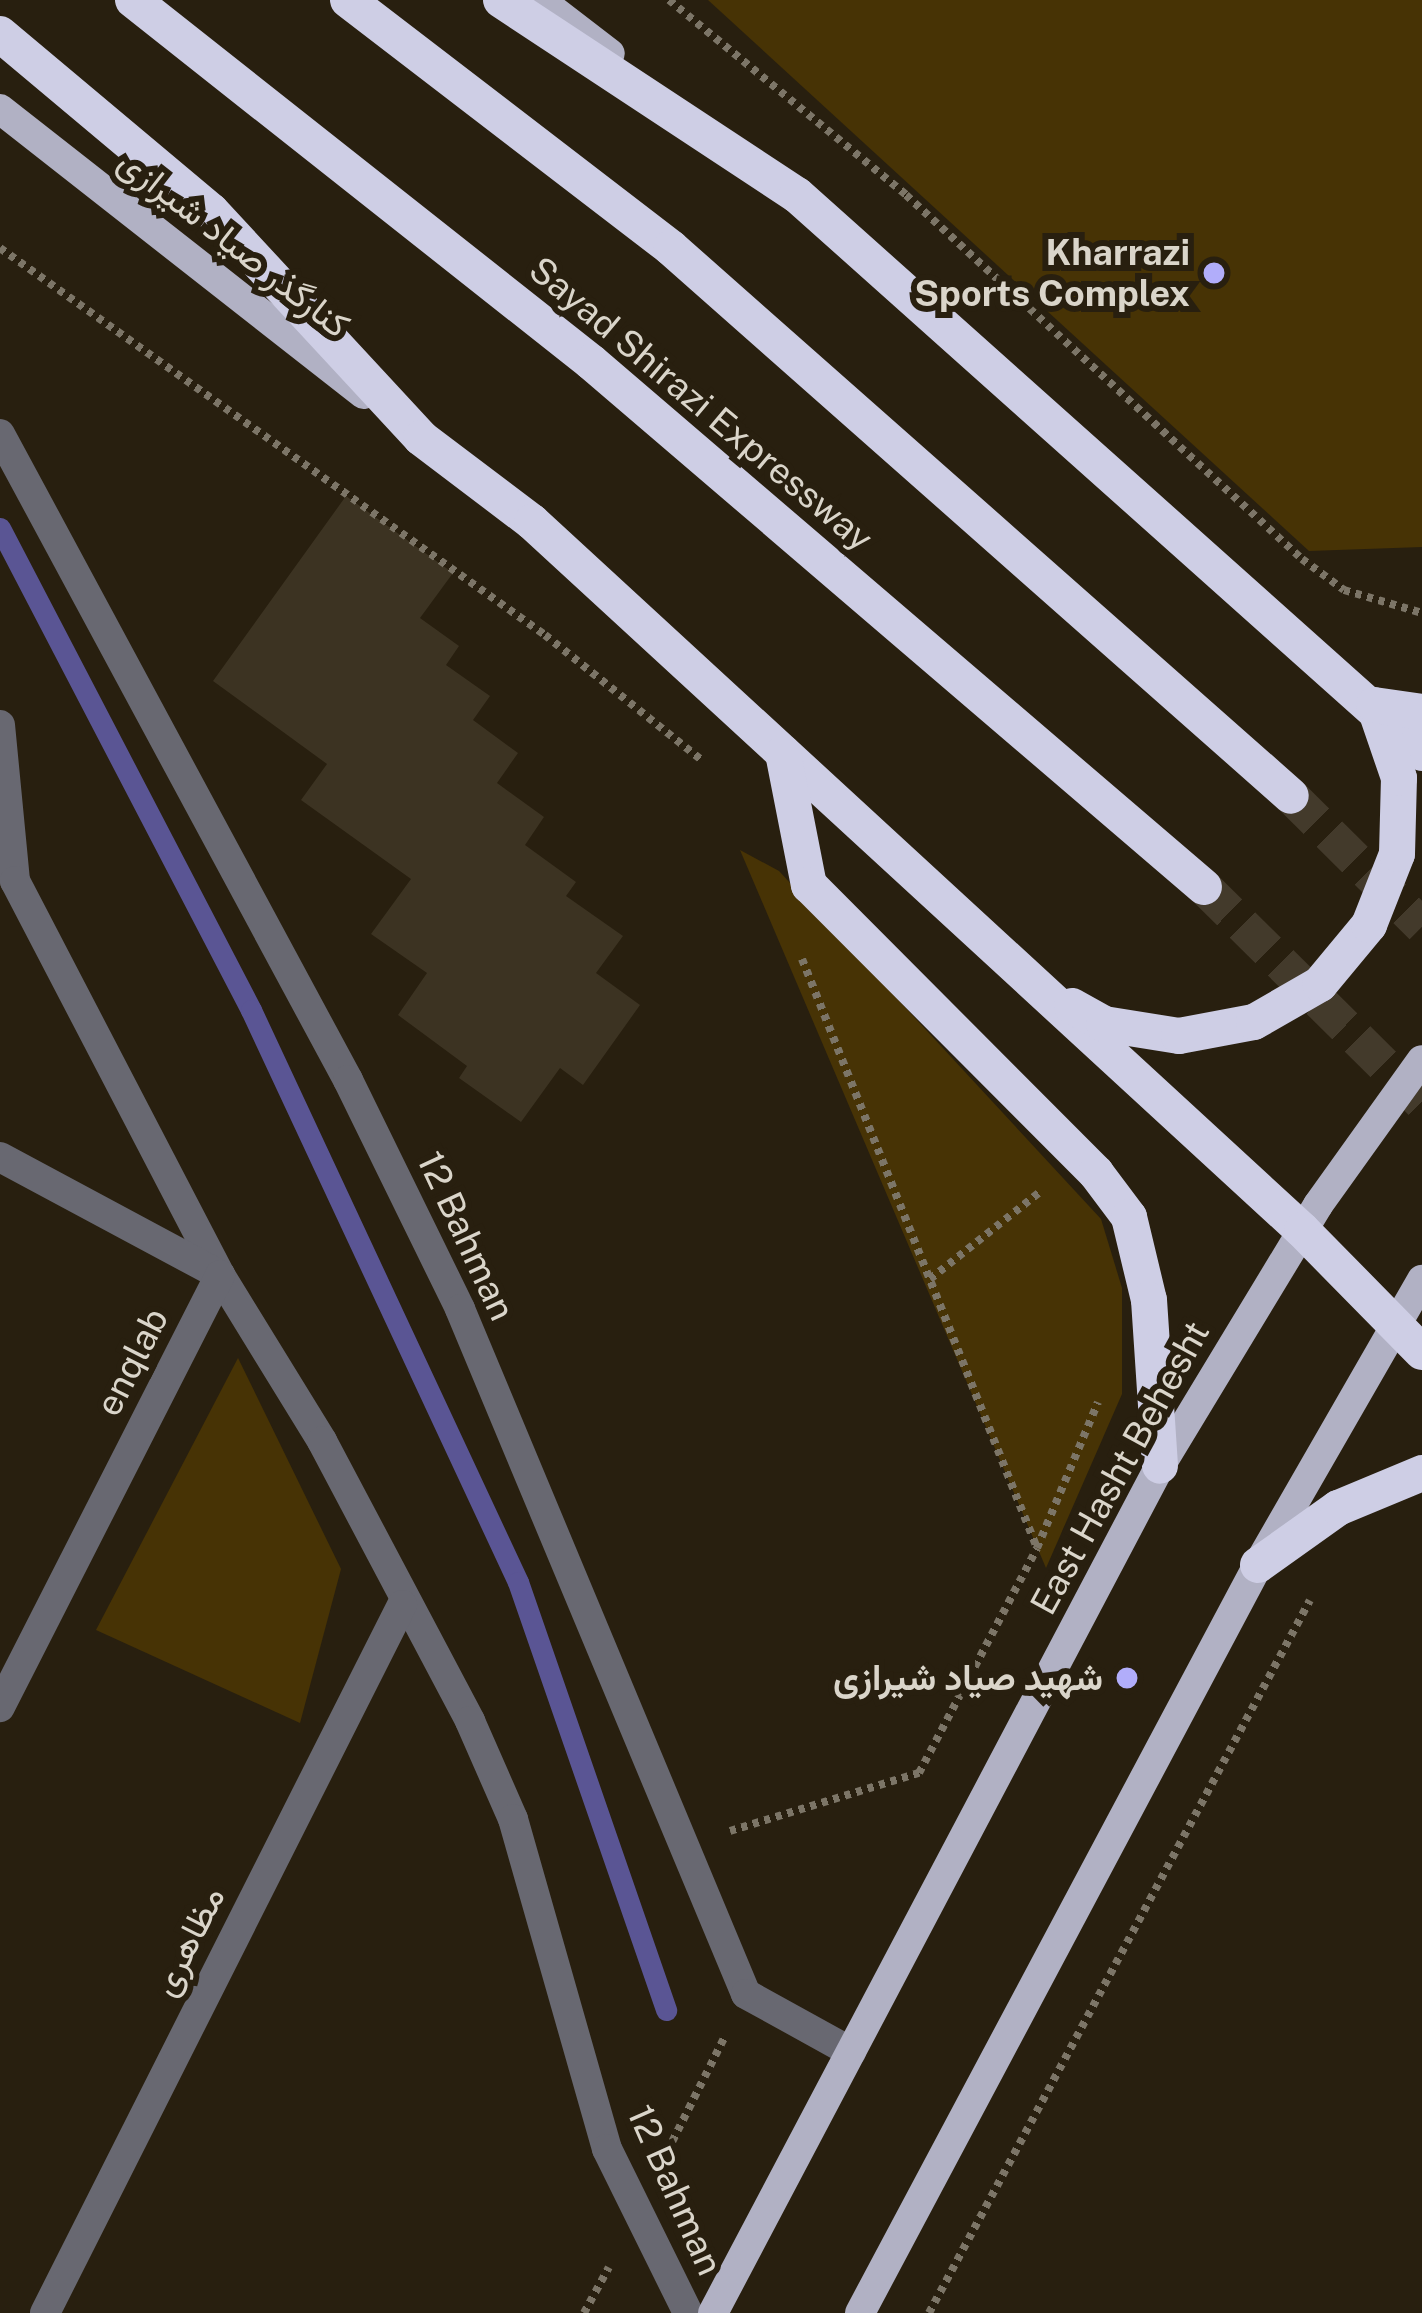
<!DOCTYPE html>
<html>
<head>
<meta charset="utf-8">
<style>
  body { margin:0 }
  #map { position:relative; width:1422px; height:2313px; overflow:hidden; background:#281f0f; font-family:"Public Sans",Vazirmatn,sans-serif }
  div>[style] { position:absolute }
  .green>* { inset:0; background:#473305 }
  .stream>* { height:21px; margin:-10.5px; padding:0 10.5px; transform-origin:10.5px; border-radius:10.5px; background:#5a5594 }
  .building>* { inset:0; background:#3c3322 }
  .highway-tunnel>* { height:36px; margin-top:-18px; transform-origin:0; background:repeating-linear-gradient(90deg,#433a2b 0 36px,transparent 0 54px) }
  .path>* { height:8px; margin-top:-4px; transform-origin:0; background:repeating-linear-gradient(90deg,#7c7567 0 6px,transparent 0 12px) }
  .minor>* { height:30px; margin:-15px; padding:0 15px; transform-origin:15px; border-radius:15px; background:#686871 }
  .major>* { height:30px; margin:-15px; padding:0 15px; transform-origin:15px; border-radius:15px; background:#b1b1c4 }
  .highway>* { height:36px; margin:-18px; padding:0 18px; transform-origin:18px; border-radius:18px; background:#cecee5 }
  .dots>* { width:33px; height:33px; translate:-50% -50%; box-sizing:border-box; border:6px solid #281f0f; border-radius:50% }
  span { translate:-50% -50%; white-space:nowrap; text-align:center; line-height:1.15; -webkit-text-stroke:12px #281f0f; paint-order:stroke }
  .street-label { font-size:36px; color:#dad5ca }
  .poi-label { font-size:36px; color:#dad5ca; font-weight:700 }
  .right { translate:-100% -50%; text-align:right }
</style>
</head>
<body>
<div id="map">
  <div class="green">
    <i style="clip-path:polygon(708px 0,1422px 0,1422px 547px,1309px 551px)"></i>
    <i style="clip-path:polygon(740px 850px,779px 871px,1101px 1219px,1122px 1288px,1122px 1394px,1046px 1568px)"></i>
    <i style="clip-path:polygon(238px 1358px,341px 1569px,300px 1723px,96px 1630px)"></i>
  </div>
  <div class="stream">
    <i style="left:0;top:528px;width:543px;rotate:62.49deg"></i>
    <i style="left:251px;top:1010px;width:631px;rotate:64.98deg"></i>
    <i style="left:518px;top:1582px;width:453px;rotate:70.9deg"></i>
  </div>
  <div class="building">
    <i style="clip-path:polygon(346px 496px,453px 573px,420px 618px,459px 646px,446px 665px,490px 696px,473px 720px,518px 753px,497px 783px,544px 817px,525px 845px,576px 882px,566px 896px,623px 936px,596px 973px,640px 1005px,583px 1085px,560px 1068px,521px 1122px,459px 1078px,467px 1066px,398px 1015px,427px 973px,371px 934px,411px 879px,301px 800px,327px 764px,213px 681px)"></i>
  </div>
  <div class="highway-tunnel">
    <i style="left:1291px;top:796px;width:185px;rotate:44.8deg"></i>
    <i style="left:1204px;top:887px;width:307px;rotate:44.7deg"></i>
  </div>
  <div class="path">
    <i style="left:669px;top:0;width:307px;rotate:39.4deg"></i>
    <i style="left:906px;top:195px;width:538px;rotate:42.59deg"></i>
    <i style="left:1302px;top:559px;width:52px;rotate:36.4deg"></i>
    <i style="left:1344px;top:590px;width:81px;rotate:16.4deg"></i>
    <i style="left:0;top:248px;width:668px;rotate:35.38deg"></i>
    <i style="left:545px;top:635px;width:202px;rotate:38.6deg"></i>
    <i style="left:802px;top:959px;width:634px;rotate:68.25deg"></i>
    <i style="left:930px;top:1279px;width:142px;rotate:-38.4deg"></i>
    <i style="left:730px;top:1831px;width:198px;rotate:-17.1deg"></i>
    <i style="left:919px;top:1773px;width:254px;rotate:-62.3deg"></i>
    <i style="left:1037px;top:1548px;width:158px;rotate:-67.3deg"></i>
    <i style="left:667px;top:2152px;width:130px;rotate:-63.4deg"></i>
    <i style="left:584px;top:2313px;width:52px;rotate:-61.5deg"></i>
    <i style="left:929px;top:2313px;width:808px;rotate:-61.88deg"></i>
  </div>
  <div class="minor">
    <i style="left:0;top:434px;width:734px;rotate:61.69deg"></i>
    <i style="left:348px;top:1080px;width:255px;rotate:63.9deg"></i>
    <i style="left:460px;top:1309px;width:742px;rotate:67.34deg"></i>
    <i style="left:746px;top:1994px;width:120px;rotate:28.9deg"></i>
    <i style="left:0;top:725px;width:157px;rotate:84.5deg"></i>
    <i style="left:15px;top:881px;width:444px;rotate:62.5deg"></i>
    <i style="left:220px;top:1275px;width:195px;rotate:58.4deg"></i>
    <i style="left:322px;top:1441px;width:317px;rotate:62.1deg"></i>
    <i style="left:470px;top:1721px;width:107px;rotate:66.3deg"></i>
    <i style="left:513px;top:1819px;width:343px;rotate:74.1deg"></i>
    <i style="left:607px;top:2149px;width:183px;rotate:63.7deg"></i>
    <i style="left:0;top:1157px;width:250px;rotate:28.2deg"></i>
    <i style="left:220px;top:1275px;width:485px;rotate:117deg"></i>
    <i style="left:45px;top:2313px;width:793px;rotate:-63.24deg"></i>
  </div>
  <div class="major">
    <i style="left:540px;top:0;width:88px;rotate:37.6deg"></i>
    <i style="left:0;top:109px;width:462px;rotate:38.1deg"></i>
    <i style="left:713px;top:2313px;width:958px;rotate:-62.18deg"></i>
    <i style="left:1160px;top:1466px;width:305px;rotate:-58.8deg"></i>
    <i style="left:1318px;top:1205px;width:178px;rotate:-54.4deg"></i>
    <i style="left:860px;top:2313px;width:847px;rotate:-61.98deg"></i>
    <i style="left:1258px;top:1565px;width:329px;rotate:-60.1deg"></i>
  </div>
  <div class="highway">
    <i style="left:133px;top:0;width:584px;rotate:38.32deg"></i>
    <i style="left:591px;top:362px;width:807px;rotate:40.58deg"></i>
    <i style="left:348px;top:0;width:407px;rotate:37.5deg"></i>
    <i style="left:671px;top:248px;width:827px;rotate:41.47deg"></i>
    <i style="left:501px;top:0;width:354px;rotate:33.4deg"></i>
    <i style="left:797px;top:195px;width:838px;rotate:41.76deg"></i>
    <i style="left:0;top:34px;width:275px;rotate:40deg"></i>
    <i style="left:211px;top:211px;width:309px;rotate:47.2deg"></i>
    <i style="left:421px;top:438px;width:139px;rotate:37.1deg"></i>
    <i style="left:532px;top:522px;width:1046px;rotate:42.6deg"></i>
    <i style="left:1302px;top:1230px;width:171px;rotate:45.5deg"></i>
    <i style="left:783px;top:753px;width:135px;rotate:78.9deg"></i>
    <i style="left:809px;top:885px;width:407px;rotate:45.1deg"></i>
    <i style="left:1096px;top:1173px;width:55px;rotate:53.1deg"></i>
    <i style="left:1129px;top:1217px;width:85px;rotate:76.5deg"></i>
    <i style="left:1149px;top:1300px;width:166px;rotate:86.2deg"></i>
    <i style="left:1072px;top:1006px;width:37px;rotate:29deg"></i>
    <i style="left:1104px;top:1024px;width:76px;rotate:9.1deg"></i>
    <i style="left:1179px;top:1036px;width:76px;rotate:-10.6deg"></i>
    <i style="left:1254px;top:1022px;width:76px;rotate:-29.9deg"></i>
    <i style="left:1320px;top:984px;width:77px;rotate:-50.3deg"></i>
    <i style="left:1369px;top:925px;width:76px;rotate:-68.5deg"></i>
    <i style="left:1397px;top:854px;width:76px;rotate:-88.5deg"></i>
    <i style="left:1399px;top:778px;width:77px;rotate:-108.9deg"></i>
    <i style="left:1374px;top:705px;width:49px;rotate:8.3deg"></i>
    <i style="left:1258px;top:1565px;width:98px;rotate:-35.5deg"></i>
    <i style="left:1338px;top:1508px;width:91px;rotate:-22.6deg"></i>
  </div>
  <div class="dots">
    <i style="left:1214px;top:273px;background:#b1adfa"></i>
    <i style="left:1127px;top:1678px;background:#b1adfa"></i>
  </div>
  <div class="street-label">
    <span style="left:234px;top:243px;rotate:38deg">کنارگذر صیاد شیرازی</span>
    <span style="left:701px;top:404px;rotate:40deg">Sayad Shirazi Expressway</span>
    <span style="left:466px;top:1236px;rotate:65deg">12 Bahman</span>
    <span style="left:132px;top:1362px;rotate:-63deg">enqlab</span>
    <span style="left:1120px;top:1468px;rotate:-61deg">East Hasht Behesht</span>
    <span style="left:188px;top:1941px;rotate:-63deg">مظاهری</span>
    <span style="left:675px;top:2190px;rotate:66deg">12 Bahman</span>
  </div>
  <div class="poi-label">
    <span class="right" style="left:1190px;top:273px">Kharrazi<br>Sports Complex</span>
    <span class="right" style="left:1103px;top:1678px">شهید صیاد شیرازی</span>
  </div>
</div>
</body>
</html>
